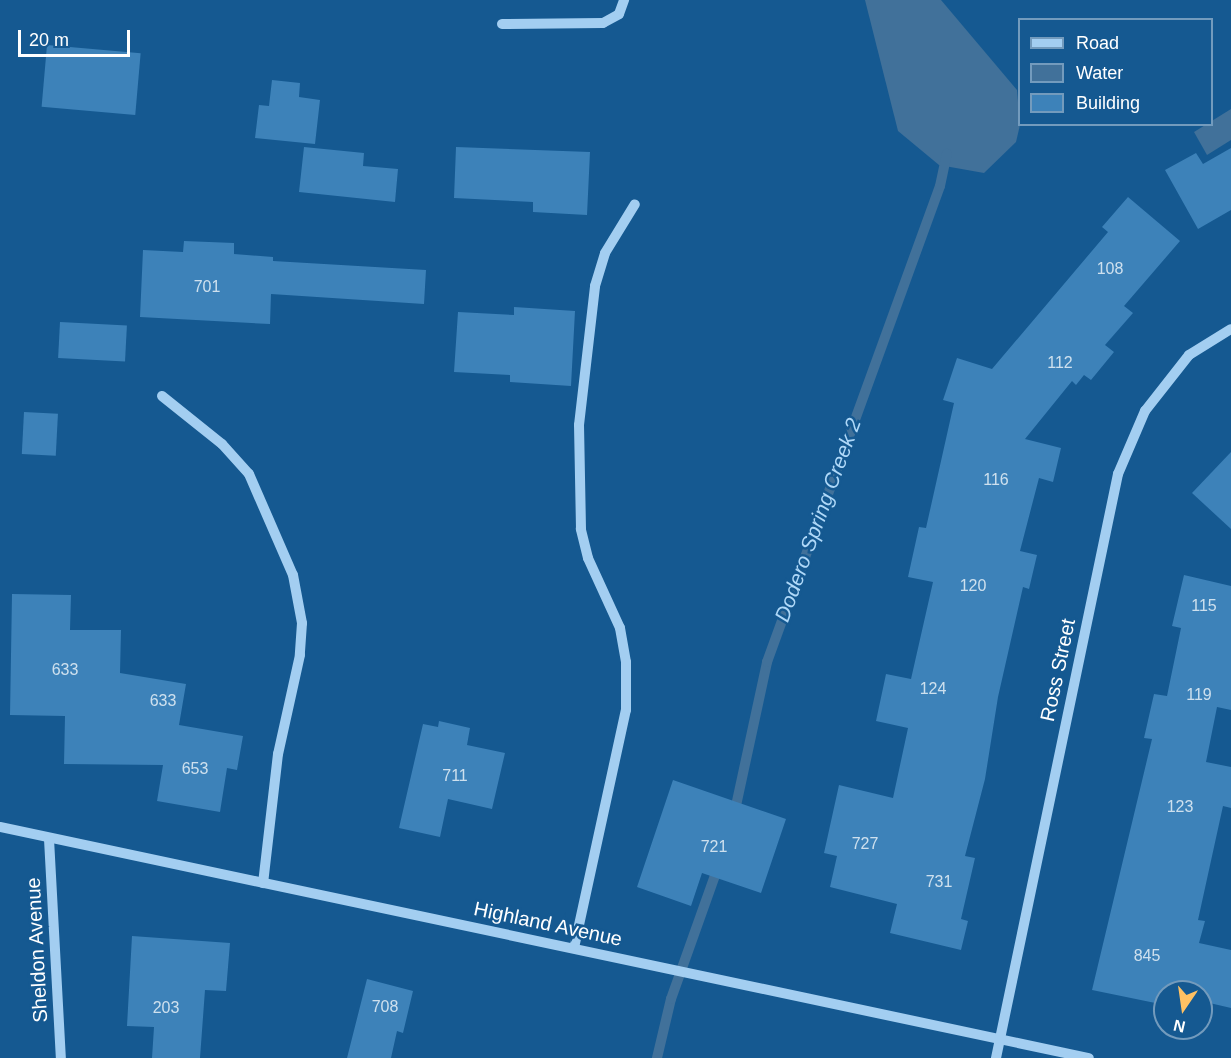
<!DOCTYPE html>
<html>
<head>
<meta charset="utf-8">
<style>
  body { margin:0 }
  #map { position:relative; width:1231px; height:1058px; overflow:hidden; background:#155991; font-family:Helvetica,sans-serif }
  div>[style] { position:absolute }
  .water>* { inset:0; background:#41719a }
  .stream>* { height:10px; margin:-5px; padding:0 5px; transform-origin:5px; border-radius:5px; background:#41719a }
  .building>* { inset:0; background:#3d82b9; transform-origin:0 0 }
  .minor>* { height:10px; margin:-5px; padding:0 5px; transform-origin:5px; border-radius:5px; background:#a3cef1 }
  span { translate:-50% -50%; white-space:nowrap; text-align:center; line-height:1.15; -webkit-text-stroke:5px #155991; paint-order:stroke }
  .number-label { font-size:16px; color:#cee0ee }
  .number-label span { -webkit-text-stroke-width:0 }
  .street-label { font-size:20px; color:#fff }
  .water-label { font-size:21px; color:#afd8f8; font-style:italic }
  .legend { position:absolute; left:1018px; top:18px; width:195px; height:108px; box-sizing:border-box; background:#155991; border:2px solid #739bbd; margin:0; padding:8px 10px; list-style:none; font-size:18px; color:#fff }
  .legend li { display:flex; align-items:center; gap:12px; height:30px }
  .legend b { width:30px; border:2px solid #739bbd }
  .north { position:absolute; left:1153px; top:980px; width:60px; height:60px; box-sizing:border-box; background:#155991; border:2px solid #739bbd; border-radius:50%; rotate:193deg; font-size:16px; font-weight:700; line-height:24px; text-align:center; color:#fff }
  .north::after { content:''; display:block; margin:auto; width:21px; height:27px; background:#ffc163; clip-path:polygon(50% 0,100% 100%,50% 72%,0 100%) }
  .scale { position:absolute; left:18px; top:30px; width:112px; height:27px; box-sizing:border-box; border:3px solid #fff; border-top:0; padding-left:8px; font-size:18px; line-height:21px; white-space:nowrap; color:#fff; -webkit-text-stroke:4px #155991; paint-order:stroke }
</style>
</head>
<body>
<div id="map">
  <div class="water">
    <i style="clip-path:polygon(865px 0,941px 0,1017px 90px,1020px 125px,1016px 142px,984px 173px,939px 165px,898px 131px)"></i>
    <i style="clip-path:polygon(1231px 109px,1231px 140px,1207px 155px,1194px 132px)"></i>
  </div>
  <div class="stream">
    <i style="left:734px;top:815px;width:157px;rotate:-77.8deg"></i>
    <i style="left:767px;top:662px;width:506px;rotate:-70.03deg"></i>
    <i style="left:940px;top:186px;width:33px;rotate:-78deg"></i>
    <i style="left:657px;top:1058px;width:61px;rotate:-76.7deg"></i>
    <i style="left:671px;top:999px;width:143px;rotate:-70.4deg"></i>
  </div>
  <div class="building">
    <i style="left:47px;top:45px;width:94px;height:62px;rotate:5deg"></i>
    <i style="clip-path:polygon(272px 80px,300px 83px,299px 97px,320px 100px,315px 144px,255px 138px,259px 105px,269px 106px)"></i>
    <i style="clip-path:polygon(304px 147px,364px 153px,363px 166px,398px 169px,395px 202px,299px 192px)"></i>
    <i style="clip-path:polygon(456px 147px,590px 152px,587px 215px,533px 212px,533px 202px,454px 198px)"></i>
    <i style="clip-path:polygon(1231px 148px,1231px 210px,1198px 229px,1165px 170px,1196px 153px,1203px 164px)"></i>
    <i style="clip-path:polygon(1128px 197px,1180px 241px,1124px 306px,1133px 313px,1105px 345px,1114px 352px,1091px 380px,1084px 375px,1076px 385px,1072px 381px,1025px 439px,1061px 448px,1053px 482px,1039px 478px,1020px 551px,1037px 555px,1029px 589px,1023px 587px,998px 697px,985px 779px,965px 856px,975px 858px,961px 919px,968px 921px,961px 950px,890px 933px,897px 904px,830px 887px,837px 856px,824px 853px,839px 785px,893px 798px,908px 728px,876px 721px,886px 674px,911px 679px,933px 582px,908px 577px,919px 527px,926px 528px,954px 403px,943px 400px,957px 358px,992px 369px,1108px 232px,1102px 227px)"></i>
    <i style="clip-path:polygon(184px 241px,234px 243px,234px 254px,273px 257px,273px 261px,426px 270px,424px 304px,271px 294px,270px 324px,140px 317px,143px 250px,183px 252px)"></i>
    <i style="clip-path:polygon(514px 307px,575px 311px,571px 386px,510px 382px,510px 375px,454px 372px,458px 312px,514px 315px)"></i>
    <i style="left:60px;top:322px;width:67px;height:36px;rotate:3deg"></i>
    <i style="left:24px;top:412px;width:34px;height:42px;rotate:3deg"></i>
    <i style="clip-path:polygon(1231px 452px,1231px 529px,1192px 493px)"></i>
    <i style="clip-path:polygon(1184px 575px,1231px 586px,1231px 710px,1217px 707px,1206px 762px,1231px 767px,1231px 808px,1223px 806px,1198px 920px,1205px 921px,1199px 943px,1231px 950px,1231px 1008px,1201px 1001px,1201px 992px,1165px 992px,1165px 1005px,1092px 990px,1152px 739px,1144px 738px,1154px 694px,1167px 696px,1181px 628px,1172px 626px)"></i>
    <i style="clip-path:polygon(12px 594px,71px 595px,70px 630px,121px 630px,120px 673px,186px 684px,179px 725px,243px 736px,237px 770px,227px 768px,220px 812px,157px 801px,163px 765px,64px 764px,65px 716px,10px 715px)"></i>
    <i style="clip-path:polygon(439px 721px,470px 728px,467px 745px,505px 753px,492px 809px,448px 799px,440px 837px,399px 828px,423px 724px,438px 727px)"></i>
    <i style="clip-path:polygon(673px 780px,786px 819px,761px 893px,702px 873px,691px 906px,637px 887px)"></i>
    <i style="clip-path:polygon(132px 936px,230px 943px,226px 991px,205px 990px,200px 1058px,152px 1058px,154px 1027px,127px 1026px)"></i>
    <i style="clip-path:polygon(367px 979px,413px 991px,403px 1033px,397px 1031px,391px 1058px,347px 1058px)"></i>
  </div>
  <div class="minor">
    <i style="left:502px;top:24px;width:101px;rotate:-0.6deg"></i>
    <i style="left:603px;top:23px;width:18px;rotate:-29deg"></i>
    <i style="left:619px;top:14px;width:15px;rotate:-70deg"></i>
    <i style="left:162px;top:396px;width:77px;rotate:38.7deg"></i>
    <i style="left:222px;top:444px;width:40px;rotate:48deg"></i>
    <i style="left:249px;top:474px;width:110px;rotate:66.5deg"></i>
    <i style="left:293px;top:575px;width:49px;rotate:79.4deg"></i>
    <i style="left:302px;top:623px;width:32px;rotate:94deg"></i>
    <i style="left:300px;top:655px;width:101px;rotate:102.5deg"></i>
    <i style="left:278px;top:754px;width:130px;rotate:96.6deg"></i>
    <i style="left:0;top:827px;width:1113px;rotate:11.98deg"></i>
    <i style="left:49px;top:839px;width:219px;rotate:86.9deg"></i>
    <i style="left:574px;top:948px;width:244px;rotate:-77.7deg"></i>
    <i style="left:626px;top:710px;width:48px;rotate:-90deg"></i>
    <i style="left:626px;top:662px;width:35px;rotate:-100deg"></i>
    <i style="left:620px;top:628px;width:77px;rotate:-114.6deg"></i>
    <i style="left:588px;top:558px;width:30px;rotate:-104deg"></i>
    <i style="left:581px;top:529px;width:104px;rotate:-91.1deg"></i>
    <i style="left:579px;top:425px;width:140px;rotate:-83.4deg"></i>
    <i style="left:595px;top:286px;width:34px;rotate:-73deg"></i>
    <i style="left:605px;top:253px;width:57px;rotate:-58.5deg"></i>
    <i style="left:996px;top:1058px;width:597px;rotate:-78.2deg"></i>
    <i style="left:1118px;top:474px;width:69px;rotate:-66.8deg"></i>
    <i style="left:1145px;top:411px;width:71px;rotate:-51.8deg"></i>
    <i style="left:1189px;top:355px;width:49px;rotate:-31.8deg"></i>
  </div>
  <div class="number-label">
    <span style="left:1110px;top:269px">108</span>
    <span style="left:207px;top:287px">701</span>
    <span style="left:1060px;top:363px">112</span>
    <span style="left:996px;top:480px">116</span>
    <span style="left:973px;top:586px">120</span>
    <span style="left:1204px;top:606px">115</span>
    <span style="left:65px;top:670px">633</span>
    <span style="left:933px;top:689px">124</span>
    <span style="left:1199px;top:695px">119</span>
    <span style="left:163px;top:701px">633</span>
    <span style="left:195px;top:769px">653</span>
    <span style="left:455px;top:776px">711</span>
    <span style="left:1180px;top:807px">123</span>
    <span style="left:865px;top:844px">727</span>
    <span style="left:714px;top:847px">721</span>
    <span style="left:939px;top:882px">731</span>
    <span style="left:1147px;top:956px">845</span>
    <span style="left:385px;top:1007px">708</span>
    <span style="left:166px;top:1008px">203</span>
  </div>
  <div class="street-label">
    <span style="left:1058px;top:670px;rotate:-78deg">Ross Street</span>
    <span style="left:548px;top:924px;rotate:12deg">Highland Avenue</span>
    <span style="left:37px;top:950px;rotate:-93deg">Sheldon Avenue</span>
  </div>
  <div class="water-label">
    <span style="left:818px;top:520px;rotate:-70deg">Dodero Spring Creek 2</span>
  </div>
  <ul class="legend">
  <li><b style="height:8px;background:#a3cef1"></b>Road</li>
  <li><b style="height:16px;background:#41719a"></b>Water</li>
  <li><b style="height:16px;background:#3d82b9"></b>Building</li>
  </ul>
  <div class="north">N</div>
  <div class="scale">20 m</div>
</div>
</body>
</html>
